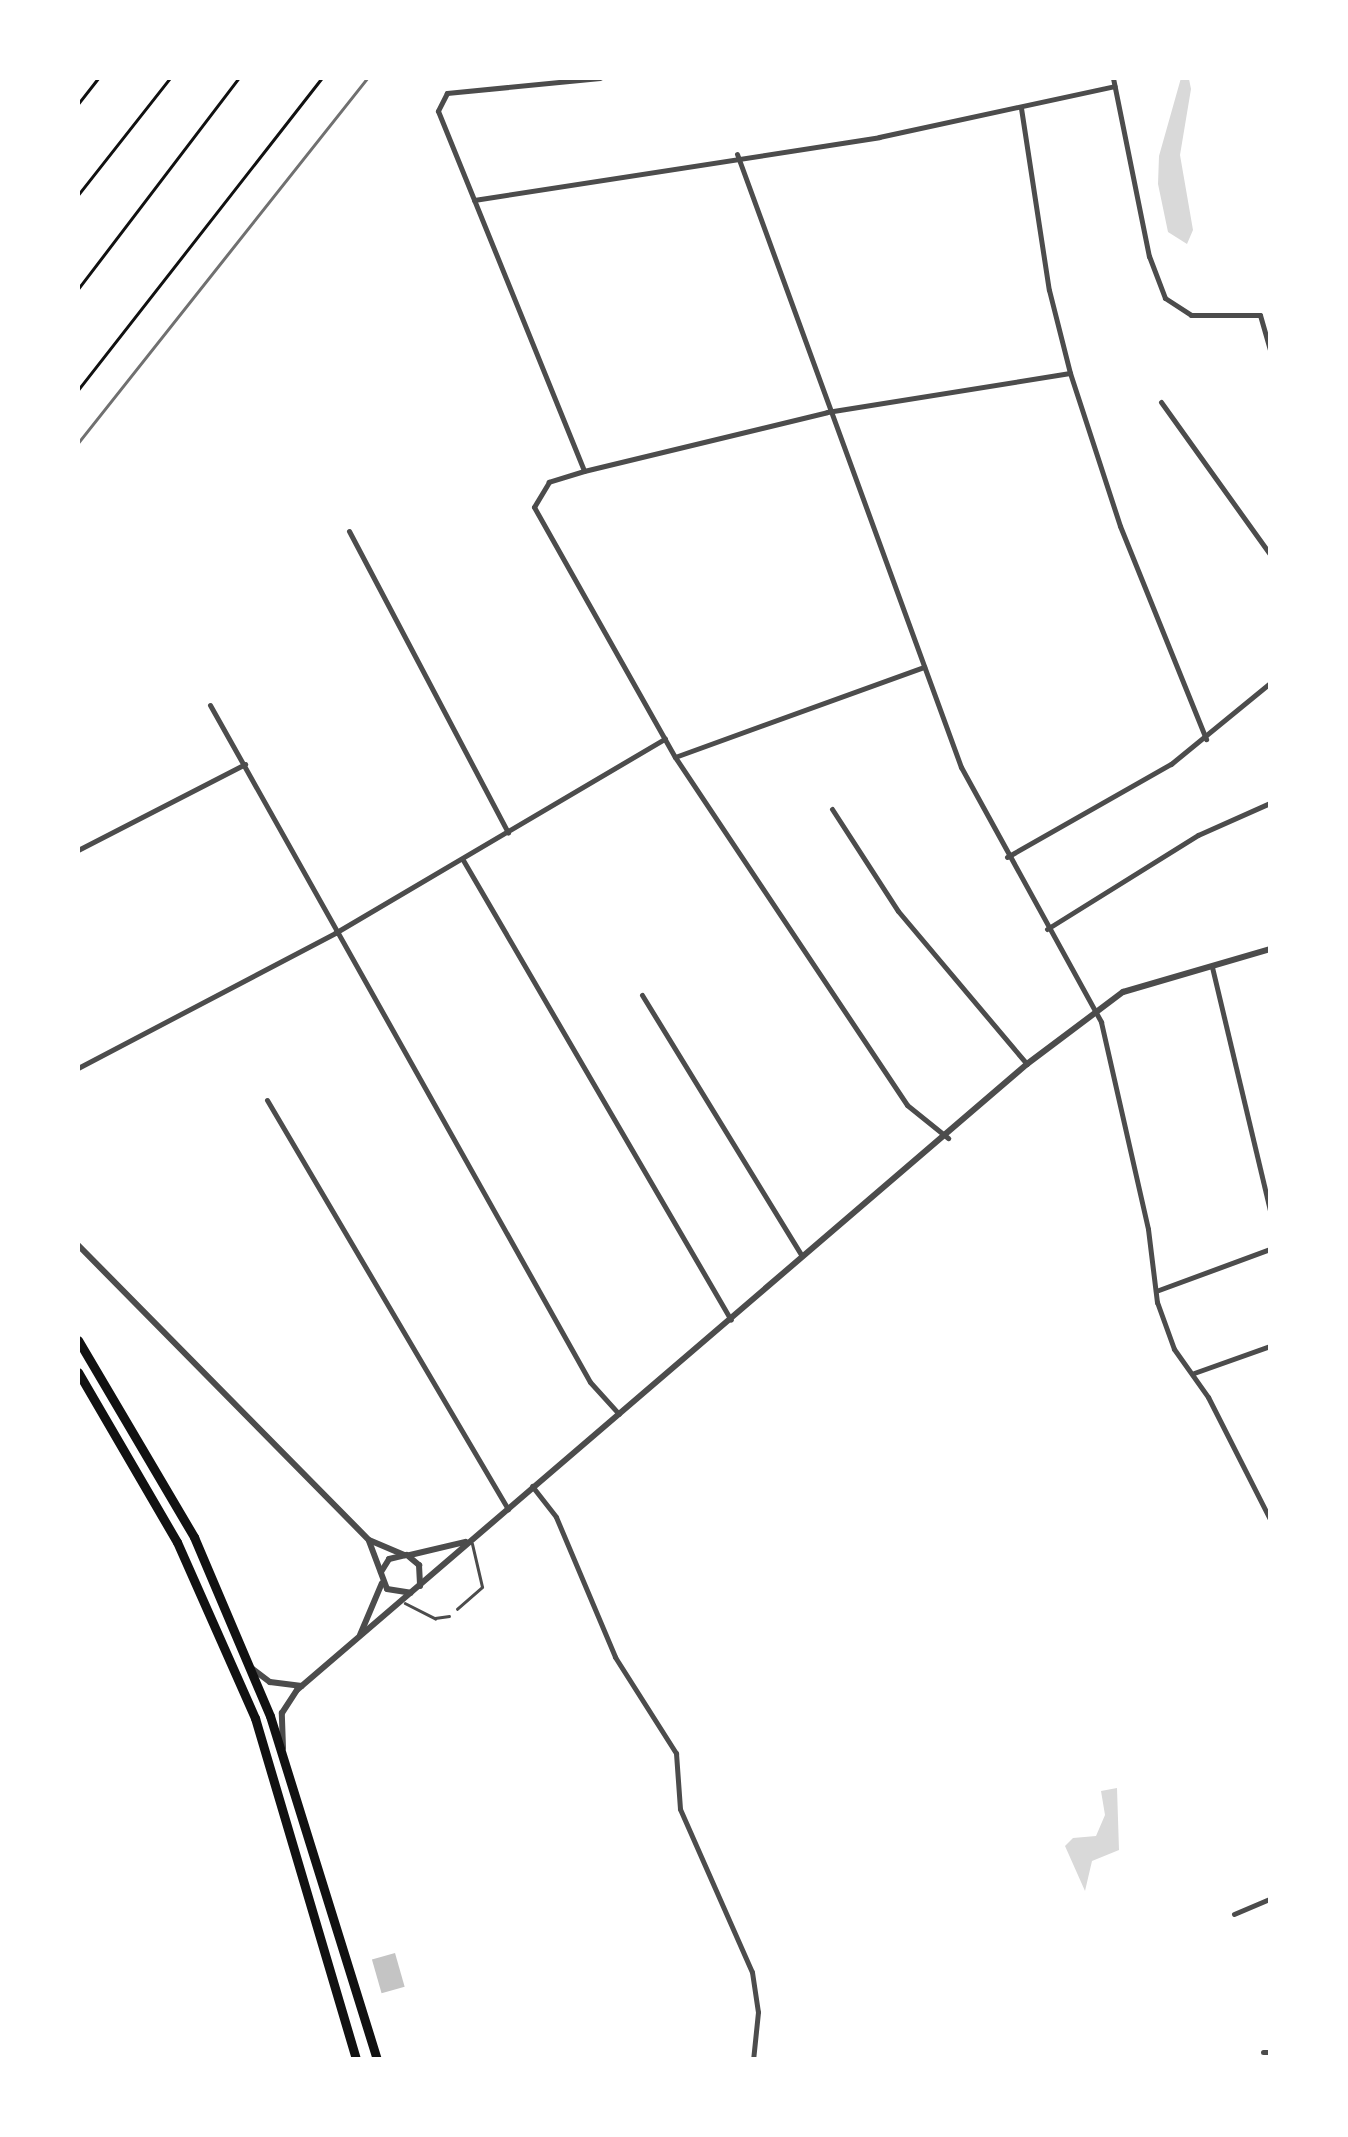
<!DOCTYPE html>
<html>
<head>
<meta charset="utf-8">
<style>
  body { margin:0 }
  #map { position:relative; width:1348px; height:2137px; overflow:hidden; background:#fff; font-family:"Roboto Condensed",sans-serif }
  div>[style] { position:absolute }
  .water>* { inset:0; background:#d9d9d9 }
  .building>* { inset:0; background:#c4c4c4; transform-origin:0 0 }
  .path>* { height:2.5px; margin:-1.25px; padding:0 1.25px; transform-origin:1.25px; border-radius:1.25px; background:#111 }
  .service>* { height:2.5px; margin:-1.25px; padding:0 1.25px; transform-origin:1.25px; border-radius:1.25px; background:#4c4c4c }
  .minor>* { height:5px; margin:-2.5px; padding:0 2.5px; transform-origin:2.5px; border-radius:2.5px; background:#4c4c4c }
  .tertiary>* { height:6px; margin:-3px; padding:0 3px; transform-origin:3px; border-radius:3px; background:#4c4c4c }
  .trunk>* { height:9px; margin:-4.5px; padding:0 4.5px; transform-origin:4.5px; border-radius:4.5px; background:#111 }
  .rail>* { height:2.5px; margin:-1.25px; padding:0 1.25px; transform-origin:1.25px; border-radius:1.25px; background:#707070 }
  span { translate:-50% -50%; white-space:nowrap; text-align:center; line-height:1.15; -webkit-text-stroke:8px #fff; paint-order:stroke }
  .frame { position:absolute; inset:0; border:80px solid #fff; pointer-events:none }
</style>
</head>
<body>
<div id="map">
  <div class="water">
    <i style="clip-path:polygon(1181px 78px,1189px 79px,1191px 89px,1180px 155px,1193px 230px,1187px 244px,1168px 232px,1158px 184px,1159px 156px)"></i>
    <i style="clip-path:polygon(1117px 1788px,1119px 1850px,1092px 1861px,1085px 1891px,1065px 1846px,1073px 1838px,1096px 1836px,1105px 1815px,1101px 1791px)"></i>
  </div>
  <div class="building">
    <i style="left:395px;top:1953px;width:35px;height:24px;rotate:74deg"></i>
  </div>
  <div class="path">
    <i style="left:78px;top:104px;width:33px;rotate:-52deg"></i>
    <i style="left:78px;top:195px;width:149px;rotate:-51.8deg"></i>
    <i style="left:78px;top:289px;width:265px;rotate:-52.7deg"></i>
    <i style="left:78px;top:390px;width:396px;rotate:-52deg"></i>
  </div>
  <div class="service">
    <i style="left:405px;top:1603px;width:34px;rotate:27deg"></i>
    <i style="left:435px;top:1618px;width:14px;rotate:-8deg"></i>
    <i style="left:457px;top:1609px;width:33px;rotate:-41deg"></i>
    <i style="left:482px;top:1587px;width:44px;rotate:-103.1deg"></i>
  </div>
  <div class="minor">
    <i style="left:600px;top:78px;width:154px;rotate:174.4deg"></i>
    <i style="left:447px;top:93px;width:20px;rotate:117deg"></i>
    <i style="left:438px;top:111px;width:388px;rotate:67.9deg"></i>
    <i style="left:584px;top:471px;width:37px;rotate:163deg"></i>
    <i style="left:549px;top:482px;width:29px;rotate:121deg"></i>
    <i style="left:534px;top:507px;width:287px;rotate:60.6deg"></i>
    <i style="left:675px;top:757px;width:418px;rotate:56.3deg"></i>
    <i style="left:907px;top:1105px;width:53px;rotate:38.8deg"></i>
    <i style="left:1113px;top:78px;width:182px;rotate:78.6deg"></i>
    <i style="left:1149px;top:256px;width:45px;rotate:69.1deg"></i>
    <i style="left:1165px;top:298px;width:31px;rotate:33deg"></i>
    <i style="left:1191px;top:315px;width:69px"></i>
    <i style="left:1260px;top:315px;width:37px;rotate:74deg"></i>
    <i style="left:1021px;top:108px;width:184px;rotate:81.3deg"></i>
    <i style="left:1049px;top:290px;width:86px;rotate:75.8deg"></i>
    <i style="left:1070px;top:373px;width:161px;rotate:71.9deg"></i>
    <i style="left:1120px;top:526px;width:230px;rotate:68deg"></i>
    <i style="left:737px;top:154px;width:653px;rotate:69.93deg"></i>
    <i style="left:961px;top:767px;width:291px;rotate:61.2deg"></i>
    <i style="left:1101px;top:1022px;width:212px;rotate:77.2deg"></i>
    <i style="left:1148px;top:1229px;width:74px;rotate:83deg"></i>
    <i style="left:1157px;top:1302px;width:50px;rotate:70.1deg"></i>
    <i style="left:1174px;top:1349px;width:59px;rotate:54.7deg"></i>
    <i style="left:1208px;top:1397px;width:137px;rotate:63.1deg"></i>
    <i style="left:474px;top:200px;width:410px;rotate:-8.8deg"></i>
    <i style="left:879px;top:137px;width:241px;rotate:-12.2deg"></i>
    <i style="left:1161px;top:402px;width:187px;rotate:54.4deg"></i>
    <i style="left:584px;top:471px;width:250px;rotate:-13.6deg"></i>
    <i style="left:827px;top:412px;width:246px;rotate:-9.1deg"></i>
    <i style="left:349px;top:531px;width:341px;rotate:62.2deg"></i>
    <i style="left:210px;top:705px;width:776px;rotate:60.69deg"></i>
    <i style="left:590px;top:1382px;width:43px;rotate:47.8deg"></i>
    <i style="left:675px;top:757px;width:265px;rotate:-19.9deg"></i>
    <i style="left:832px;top:809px;width:121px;rotate:57.1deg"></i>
    <i style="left:898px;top:911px;width:200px;rotate:49.9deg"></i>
    <i style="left:78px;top:850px;width:188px;rotate:-27.2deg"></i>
    <i style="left:1007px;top:857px;width:189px;rotate:-29.6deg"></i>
    <i style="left:1171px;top:764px;width:128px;rotate:-39.3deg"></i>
    <i style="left:463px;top:860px;width:532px;rotate:59.77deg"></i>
    <i style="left:1047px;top:929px;width:178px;rotate:-31.9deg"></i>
    <i style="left:1198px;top:835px;width:79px;rotate:-24deg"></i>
    <i style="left:1212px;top:967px;width:250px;rotate:76.6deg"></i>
    <i style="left:642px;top:995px;width:306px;rotate:58.5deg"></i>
    <i style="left:78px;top:1068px;width:290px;rotate:-27.7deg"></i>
    <i style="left:335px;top:933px;width:383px;rotate:-30.5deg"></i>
    <i style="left:267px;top:1100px;width:475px;rotate:59.5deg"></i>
    <i style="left:1156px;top:1291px;width:121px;rotate:-20.2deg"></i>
    <i style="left:1194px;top:1373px;width:81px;rotate:-19.6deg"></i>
    <i style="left:532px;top:1486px;width:39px;rotate:52deg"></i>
    <i style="left:556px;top:1517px;width:152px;rotate:67.1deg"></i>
    <i style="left:615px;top:1657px;width:114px;rotate:57.6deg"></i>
    <i style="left:676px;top:1753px;width:56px;rotate:85.9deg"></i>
    <i style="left:680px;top:1809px;width:178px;rotate:66.2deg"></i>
    <i style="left:752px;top:1972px;width:40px;rotate:81.5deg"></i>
    <i style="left:758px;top:2012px;width:48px;rotate:95.9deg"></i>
    <i style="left:1234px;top:1914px;width:39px;rotate:-23deg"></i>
    <i style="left:1263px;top:2052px;width:7px"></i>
  </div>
  <div class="tertiary">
    <i style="left:78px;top:1245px;width:414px;rotate:45.4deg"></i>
    <i style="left:369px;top:1540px;width:39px;rotate:23deg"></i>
    <i style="left:369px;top:1541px;width:51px;rotate:69.4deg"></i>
    <i style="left:387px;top:1589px;width:24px;rotate:9deg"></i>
    <i style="left:410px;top:1555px;width:57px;rotate:-13.3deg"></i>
    <i style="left:381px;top:1572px;width:15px;rotate:-58deg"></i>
    <i style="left:389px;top:1559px;width:18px;rotate:-13deg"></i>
    <i style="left:407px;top:1555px;width:16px;rotate:40deg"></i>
    <i style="left:419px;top:1565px;width:21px;rotate:87deg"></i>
    <i style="left:360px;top:1635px;width:56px;rotate:-67.1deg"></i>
    <i style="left:250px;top:1667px;width:25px;rotate:37deg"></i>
    <i style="left:270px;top:1682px;width:32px;rotate:7deg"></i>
    <i style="left:283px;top:1748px;width:35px;rotate:-92deg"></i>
    <i style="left:282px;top:1713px;width:27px;rotate:-57deg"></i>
    <i style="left:297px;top:1690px;width:962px;rotate:-40.61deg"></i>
    <i style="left:1027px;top:1064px;width:120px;rotate:-36.9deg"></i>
    <i style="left:1123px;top:992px;width:153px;rotate:-16.3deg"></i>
  </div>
  <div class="trunk">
    <i style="left:78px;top:1340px;width:229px;rotate:59.5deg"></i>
    <i style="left:194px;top:1537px;width:194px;rotate:67deg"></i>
    <i style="left:270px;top:1716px;width:360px;rotate:72.7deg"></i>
    <i style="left:78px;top:1372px;width:197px;rotate:59.8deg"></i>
    <i style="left:177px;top:1542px;width:193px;rotate:66.1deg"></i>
    <i style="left:255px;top:1718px;width:357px;rotate:73.5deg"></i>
  </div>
  <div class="rail">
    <i style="left:78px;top:443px;width:466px;rotate:-51.6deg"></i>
  </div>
  <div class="frame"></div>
</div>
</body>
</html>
